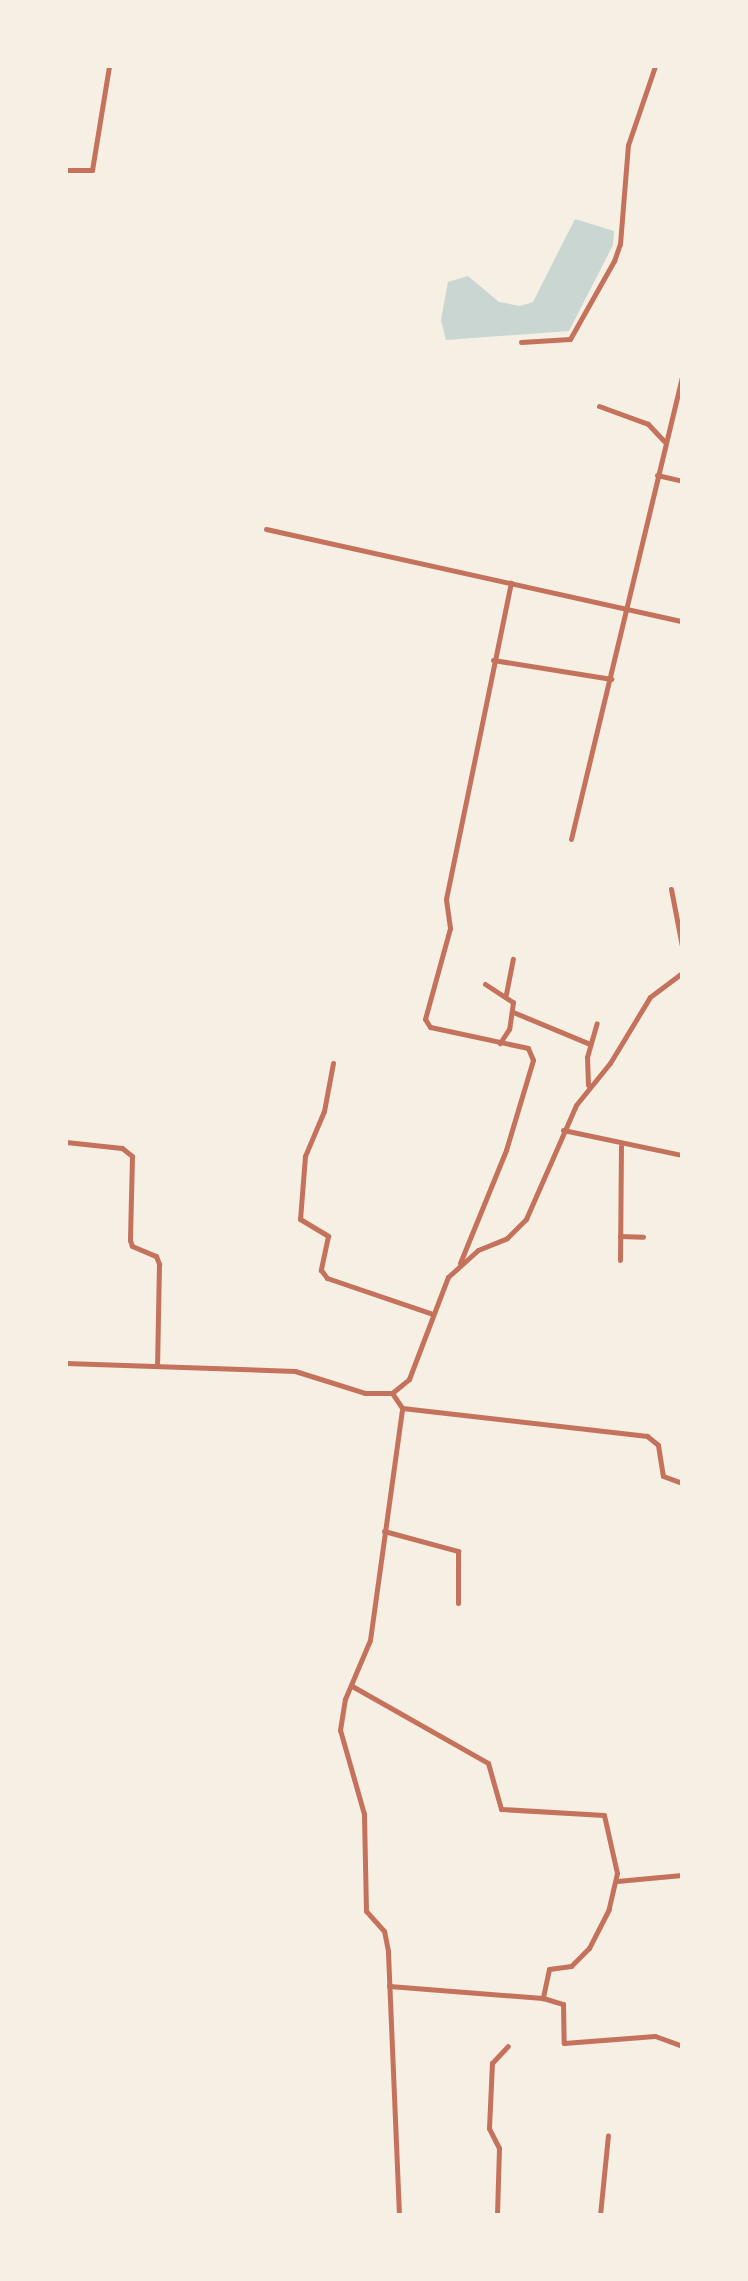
<!DOCTYPE html>
<html>
<head>
<meta charset="utf-8">
<style>
  body { margin:0 }
  #map { position:relative; width:748px; height:2281px; overflow:hidden; background:#f6efe4; font-family:Karla,sans-serif }
  div>[style] { position:absolute }
  .water>* { inset:0; background:#c9d6d2 }
  .minor>* { height:5px; margin:-2.5px; padding:0 2.5px; transform-origin:2.5px; border-radius:2.5px; background:#c5725c }
  span { translate:-50% -50%; white-space:nowrap; text-align:center; line-height:1.15; -webkit-text-stroke:7px #f6efe4; paint-order:stroke }
  .frame { position:absolute; inset:0; border:68px solid #f6efe4; pointer-events:none }
</style>
</head>
<body>
<div id="map">
  <div class="water">
    <i style="clip-path:polygon(575px 219px,614px 231px,613px 245px,569px 331px,446px 340px,441px 320px,448px 282px,468px 276px,499px 302px,520px 306px,533px 302px)"></i>
  </div>
  <div class="minor">
    <i style="left:66px;top:170px;width:26px"></i>
    <i style="left:92px;top:170px;width:105px;rotate:-80.7deg"></i>
    <i style="left:521px;top:342px;width:49px;rotate:-3.5deg"></i>
    <i style="left:570px;top:339px;width:90px;rotate:-60.6deg"></i>
    <i style="left:614px;top:261px;width:18px;rotate:-71deg"></i>
    <i style="left:620px;top:244px;width:99px;rotate:-85.4deg"></i>
    <i style="left:628px;top:145px;width:83px;rotate:-71.1deg"></i>
    <i style="left:599px;top:406px;width:52px;rotate:20.2deg"></i>
    <i style="left:648px;top:424px;width:23px;rotate:47deg"></i>
    <i style="left:657px;top:475px;width:26px;rotate:13deg"></i>
    <i style="left:266px;top:529px;width:426px;rotate:12.5deg"></i>
    <i style="left:493px;top:660px;width:120px;rotate:9.1deg"></i>
    <i style="left:571px;top:839px;width:474px;rotate:-76.5deg"></i>
    <i style="left:671px;top:889px;width:58px;rotate:79.1deg"></i>
    <i style="left:485px;top:984px;width:33px;rotate:33deg"></i>
    <i style="left:513px;top:1002px;width:27px;rotate:98deg"></i>
    <i style="left:509px;top:1029px;width:17px;rotate:123deg"></i>
    <i style="left:506px;top:994px;width:36px;rotate:-79deg"></i>
    <i style="left:513px;top:1012px;width:83px;rotate:22.6deg"></i>
    <i style="left:333px;top:1063px;width:49px;rotate:100.6deg"></i>
    <i style="left:324px;top:1111px;width:49px;rotate:112.9deg"></i>
    <i style="left:305px;top:1156px;width:63px;rotate:94.5deg"></i>
    <i style="left:300px;top:1219px;width:33px;rotate:31deg"></i>
    <i style="left:328px;top:1236px;width:35px;rotate:102deg"></i>
    <i style="left:321px;top:1270px;width:10px;rotate:53deg"></i>
    <i style="left:327px;top:1278px;width:109px;rotate:18.8deg"></i>
    <i style="left:588px;top:1085px;width:28px;rotate:-92deg"></i>
    <i style="left:587px;top:1057px;width:35px;rotate:-74deg"></i>
    <i style="left:563px;top:1130px;width:122px;rotate:11.9deg"></i>
    <i style="left:66px;top:1142px;width:56px;rotate:6.1deg"></i>
    <i style="left:122px;top:1148px;width:13px;rotate:39deg"></i>
    <i style="left:132px;top:1156px;width:84px;rotate:91.4deg"></i>
    <i style="left:130px;top:1240px;width:6px;rotate:72deg"></i>
    <i style="left:132px;top:1246px;width:26px;rotate:23deg"></i>
    <i style="left:156px;top:1256px;width:9px;rotate:69deg"></i>
    <i style="left:159px;top:1264px;width:102px;rotate:91.1deg"></i>
    <i style="left:620px;top:1236px;width:23px;rotate:2deg"></i>
    <i style="left:620px;top:1260px;width:114px;rotate:-89.5deg"></i>
    <i style="left:460px;top:1263px;width:122px;rotate:-67.8deg"></i>
    <i style="left:506px;top:1150px;width:94px;rotate:-73.3deg"></i>
    <i style="left:533px;top:1060px;width:13px;rotate:-113deg"></i>
    <i style="left:528px;top:1048px;width:100px;rotate:-167.9deg"></i>
    <i style="left:430px;top:1027px;width:9px;rotate:-122deg"></i>
    <i style="left:425px;top:1019px;width:94px;rotate:-74.6deg"></i>
    <i style="left:450px;top:928px;width:29px;rotate:-98deg"></i>
    <i style="left:446px;top:899px;width:323px;rotate:-78.4deg"></i>
    <i style="left:66px;top:1363px;width:229px;rotate:2deg"></i>
    <i style="left:295px;top:1371px;width:73px;rotate:17.4deg"></i>
    <i style="left:365px;top:1393px;width:27px"></i>
    <i style="left:392px;top:1393px;width:22px;rotate:-39deg"></i>
    <i style="left:409px;top:1379px;width:109px;rotate:-69.1deg"></i>
    <i style="left:448px;top:1277px;width:40px;rotate:-42deg"></i>
    <i style="left:478px;top:1250px;width:31px;rotate:-22deg"></i>
    <i style="left:507px;top:1238px;width:27px;rotate:-45deg"></i>
    <i style="left:526px;top:1219px;width:124px;rotate:-66.3deg"></i>
    <i style="left:576px;top:1105px;width:54px;rotate:-51deg"></i>
    <i style="left:610px;top:1063px;width:77px;rotate:-58.8deg"></i>
    <i style="left:650px;top:997px;width:40px;rotate:-37deg"></i>
    <i style="left:392px;top:1393px;width:18px;rotate:56deg"></i>
    <i style="left:402px;top:1408px;width:247px;rotate:6.5deg"></i>
    <i style="left:647px;top:1436px;width:14px;rotate:39deg"></i>
    <i style="left:658px;top:1445px;width:31px;rotate:81deg"></i>
    <i style="left:663px;top:1476px;width:20px;rotate:20deg"></i>
    <i style="left:384px;top:1531px;width:77px;rotate:15.1deg"></i>
    <i style="left:458px;top:1551px;width:52px;rotate:90deg"></i>
    <i style="left:352px;top:1686px;width:156px;rotate:29.5deg"></i>
    <i style="left:488px;top:1763px;width:48px;rotate:74.2deg"></i>
    <i style="left:501px;top:1809px;width:103px;rotate:3.3deg"></i>
    <i style="left:604px;top:1815px;width:59px;rotate:77.4deg"></i>
    <i style="left:617px;top:1873px;width:37px;rotate:103deg"></i>
    <i style="left:609px;top:1909px;width:44px;rotate:117.1deg"></i>
    <i style="left:589px;top:1948px;width:25px;rotate:135deg"></i>
    <i style="left:571px;top:1966px;width:22px;rotate:172deg"></i>
    <i style="left:549px;top:1969px;width:30px;rotate:102deg"></i>
    <i style="left:543px;top:1998px;width:21px;rotate:17deg"></i>
    <i style="left:563px;top:2004px;width:39px;rotate:89deg"></i>
    <i style="left:564px;top:2043px;width:91px;rotate:-4.4deg"></i>
    <i style="left:655px;top:2036px;width:29px;rotate:20deg"></i>
    <i style="left:617px;top:1881px;width:65px;rotate:-5.3deg"></i>
    <i style="left:389px;top:1986px;width:154px;rotate:4.5deg"></i>
    <i style="left:399px;top:2215px;width:264px;rotate:-92.4deg"></i>
    <i style="left:388px;top:1951px;width:20px;rotate:-101deg"></i>
    <i style="left:384px;top:1931px;width:27px;rotate:-132deg"></i>
    <i style="left:366px;top:1911px;width:97px;rotate:-91.2deg"></i>
    <i style="left:364px;top:1814px;width:87px;rotate:-105.9deg"></i>
    <i style="left:340px;top:1730px;width:31px;rotate:-81deg"></i>
    <i style="left:345px;top:1699px;width:64px;rotate:-67deg"></i>
    <i style="left:370px;top:1640px;width:234px;rotate:-82.1deg"></i>
    <i style="left:497px;top:2215px;width:67px;rotate:-88.3deg"></i>
    <i style="left:499px;top:2148px;width:22px;rotate:-117deg"></i>
    <i style="left:489px;top:2128px;width:65px;rotate:-87.4deg"></i>
    <i style="left:492px;top:2063px;width:23px;rotate:-47deg"></i>
    <i style="left:600px;top:2215px;width:80px;rotate:-84.3deg"></i>
  </div>
  <div class="frame"></div>
</div>
</body>
</html>
